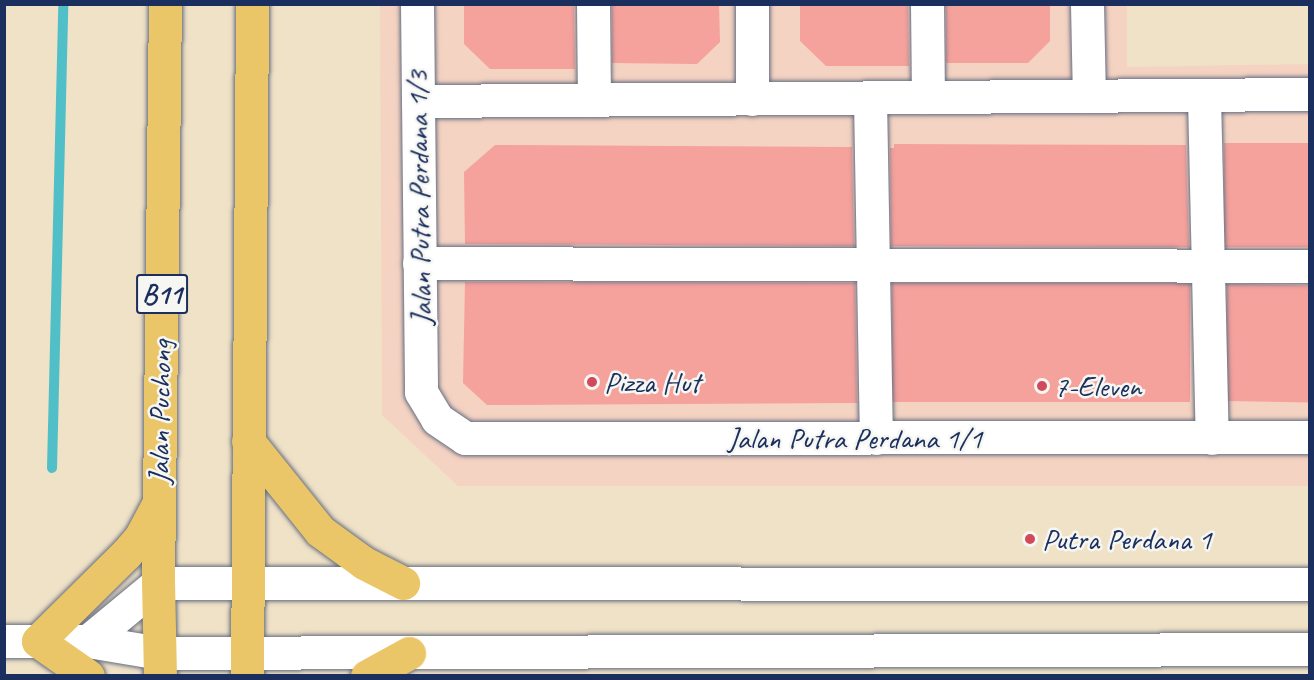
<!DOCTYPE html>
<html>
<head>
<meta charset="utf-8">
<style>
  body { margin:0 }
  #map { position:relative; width:1314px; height:680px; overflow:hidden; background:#f0e2c6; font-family:Caveat,sans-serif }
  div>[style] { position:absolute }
  .built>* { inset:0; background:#f5d3c2 }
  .stream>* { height:10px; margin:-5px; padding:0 5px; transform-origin:5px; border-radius:5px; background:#51bfc7 }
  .building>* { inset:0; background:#f5a19c; transform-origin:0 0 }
  .roads { filter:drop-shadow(0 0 2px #666e82) drop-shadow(0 0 2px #666e82) }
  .minor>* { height:33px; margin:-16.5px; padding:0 16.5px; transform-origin:16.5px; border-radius:16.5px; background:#fff }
  .major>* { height:33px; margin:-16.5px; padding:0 16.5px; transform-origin:16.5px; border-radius:16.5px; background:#ebc669 }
  .dots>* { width:16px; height:16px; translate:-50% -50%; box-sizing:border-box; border:3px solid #f6f6f2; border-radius:50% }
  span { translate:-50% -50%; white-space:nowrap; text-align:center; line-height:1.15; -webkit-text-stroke:5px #f6f6f2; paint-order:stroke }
  .shield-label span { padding:2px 4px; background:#f6f6f2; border:2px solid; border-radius:4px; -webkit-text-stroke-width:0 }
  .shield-label { font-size:28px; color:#1b2f5e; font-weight:700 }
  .street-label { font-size:30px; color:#1b2f5e }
  .poi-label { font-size:30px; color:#1b2f5e }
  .left { translate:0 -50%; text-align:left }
  .frame { position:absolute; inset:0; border:6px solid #1b2f5e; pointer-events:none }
</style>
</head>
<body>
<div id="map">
  <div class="built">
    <i style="clip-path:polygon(380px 5px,1127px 5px,1127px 67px,1309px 64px,1309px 486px,458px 486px,382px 415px)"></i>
  </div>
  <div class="stream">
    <i style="left:52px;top:468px;width:464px;rotate:-88.6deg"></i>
  </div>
  <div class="building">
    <i style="clip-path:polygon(464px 4px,574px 4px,575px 69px,490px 69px,464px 44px)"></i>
    <i style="clip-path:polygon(612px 4px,719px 4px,720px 42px,697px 64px,612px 63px)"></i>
    <i style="clip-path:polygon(800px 4px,908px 4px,909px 66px,826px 66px,800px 41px)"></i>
    <i style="clip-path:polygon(946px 4px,1050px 4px,1050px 41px,1028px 63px,946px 63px)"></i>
    <i style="left:1224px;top:143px;width:86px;height:104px"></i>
    <i style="clip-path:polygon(894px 144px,1186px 145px,1189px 247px,891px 246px,890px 148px,894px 148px)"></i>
    <i style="clip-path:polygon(495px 145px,852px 147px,854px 246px,465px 244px,464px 172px)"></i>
    <i style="clip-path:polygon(465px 282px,855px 283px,857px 403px,487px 405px,463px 383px)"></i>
    <i style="left:892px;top:283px;width:298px;height:119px"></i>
    <i style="left:1227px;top:284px;width:83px;height:117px;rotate:1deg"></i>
  </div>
  <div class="roads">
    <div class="minor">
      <i style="left:417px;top:4px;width:388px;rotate:89.4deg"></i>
      <i style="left:421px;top:392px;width:31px;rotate:59deg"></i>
      <i style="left:437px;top:419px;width:34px;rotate:34deg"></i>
      <i style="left:465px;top:438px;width:845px;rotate:-0.07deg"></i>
      <i style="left:593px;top:4px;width:96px;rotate:89.4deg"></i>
      <i style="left:752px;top:4px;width:95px;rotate:90deg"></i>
      <i style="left:927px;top:4px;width:93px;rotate:89.4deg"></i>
      <i style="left:1087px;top:4px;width:92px;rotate:88.8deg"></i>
      <i style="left:1204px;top:96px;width:342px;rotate:88.7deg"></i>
      <i style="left:870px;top:98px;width:340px;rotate:89deg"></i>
      <i style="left:418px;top:101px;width:892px;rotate:-0.45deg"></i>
      <i style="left:419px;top:263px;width:891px;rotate:0.19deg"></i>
      <i style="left:4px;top:641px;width:84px"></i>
      <i style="left:88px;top:641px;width:73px;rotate:9.5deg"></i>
      <i style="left:160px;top:653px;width:1150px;rotate:-0.2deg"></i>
      <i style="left:88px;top:641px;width:91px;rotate:-39.6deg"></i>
      <i style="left:158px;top:583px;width:1152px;rotate:0.05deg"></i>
    </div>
    <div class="major">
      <i style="left:248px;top:441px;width:115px;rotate:51.3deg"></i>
      <i style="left:320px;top:531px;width:54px;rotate:36deg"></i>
      <i style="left:364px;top:563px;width:44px;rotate:27.1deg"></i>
      <i style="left:88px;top:676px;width:61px;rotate:-145deg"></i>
      <i style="left:38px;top:641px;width:124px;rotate:-44.7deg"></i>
      <i style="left:126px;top:554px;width:21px;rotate:-49deg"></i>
      <i style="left:140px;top:538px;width:36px;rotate:-62deg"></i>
      <i style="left:160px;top:676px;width:93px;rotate:-91.2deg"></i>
      <i style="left:158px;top:583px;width:579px;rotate:-89.31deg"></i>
      <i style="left:247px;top:676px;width:672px;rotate:-89.57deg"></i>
      <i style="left:367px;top:676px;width:48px;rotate:-28.7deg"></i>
    </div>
  </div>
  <div class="dots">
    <i style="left:592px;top:382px;background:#d1495b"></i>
    <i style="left:1042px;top:386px;background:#d1495b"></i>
    <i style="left:1030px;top:539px;background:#d1495b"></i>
  </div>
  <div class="shield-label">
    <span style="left:162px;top:294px">B11</span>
  </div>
  <div class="street-label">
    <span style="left:419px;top:198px;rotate:-91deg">Jalan Putra Perdana 1/3</span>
    <span style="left:160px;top:412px;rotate:-89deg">Jalan Puchong</span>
    <span style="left:855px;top:438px">Jalan Putra Perdana 1/1</span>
  </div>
  <div class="poi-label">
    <span class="left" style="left:604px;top:382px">Pizza Hut</span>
    <span class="left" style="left:1054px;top:386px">7-Eleven</span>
    <span class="left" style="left:1042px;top:539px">Putra Perdana 1</span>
  </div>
  <div class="frame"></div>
</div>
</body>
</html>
